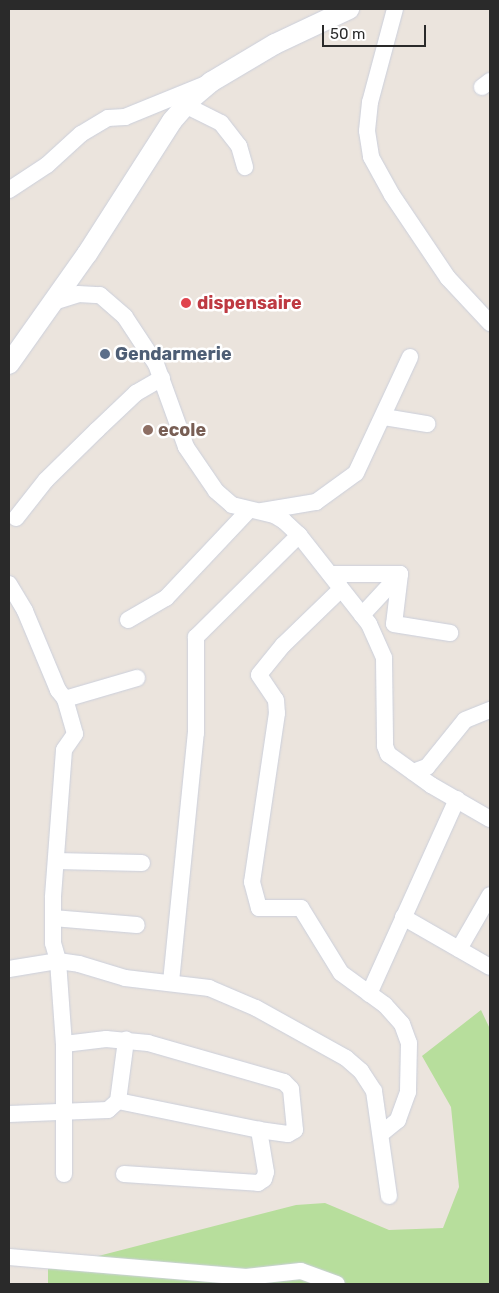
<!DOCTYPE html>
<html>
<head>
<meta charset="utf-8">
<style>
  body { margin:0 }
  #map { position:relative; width:499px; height:1293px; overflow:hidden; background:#ebe4dd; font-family:Rubik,sans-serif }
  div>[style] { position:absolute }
  .green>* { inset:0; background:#b7de9c }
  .roads { filter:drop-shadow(0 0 1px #cbcfdb) drop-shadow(0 0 1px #cbcfdb) }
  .minor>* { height:16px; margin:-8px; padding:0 8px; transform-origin:8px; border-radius:8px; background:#fff }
  .tertiary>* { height:20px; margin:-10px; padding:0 10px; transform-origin:10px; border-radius:10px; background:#fff }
  .dots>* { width:14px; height:14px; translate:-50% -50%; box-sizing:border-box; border:2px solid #fff; border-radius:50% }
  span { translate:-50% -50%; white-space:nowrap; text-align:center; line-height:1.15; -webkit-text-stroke:5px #fff; paint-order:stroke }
  .health-label { font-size:18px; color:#be3a42; font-weight:700 }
  .left { translate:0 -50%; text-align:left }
  .service-label { font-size:18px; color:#4e5e75; font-weight:700 }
  .education-label { font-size:18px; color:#785e54; font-weight:700 }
  .frame { position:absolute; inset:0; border:10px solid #2a2a2a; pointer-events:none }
  .scale { position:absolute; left:322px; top:25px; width:104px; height:22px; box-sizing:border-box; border:2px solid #2a2a2a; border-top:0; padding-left:6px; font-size:15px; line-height:18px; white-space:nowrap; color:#2a2a2a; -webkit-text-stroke:4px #fff; paint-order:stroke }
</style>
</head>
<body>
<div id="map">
  <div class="green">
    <i style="clip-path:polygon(481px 1010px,490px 1029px,490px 1284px,48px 1284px,48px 1269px,296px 1205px,325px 1203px,389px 1230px,443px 1228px,459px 1187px,451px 1107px,422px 1056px)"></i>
  </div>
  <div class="roads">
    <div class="minor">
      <i style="left:395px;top:9px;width:96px;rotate:105deg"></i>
      <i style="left:370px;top:102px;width:29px;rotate:96deg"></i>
      <i style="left:367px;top:131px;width:26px;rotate:81deg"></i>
      <i style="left:371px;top:157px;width:43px;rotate:61.1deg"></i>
      <i style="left:392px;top:195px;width:100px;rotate:56deg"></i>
      <i style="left:448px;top:278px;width:62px;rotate:47deg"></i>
      <i style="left:482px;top:87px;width:10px;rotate:-37deg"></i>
      <i style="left:185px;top:105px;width:40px;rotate:26.6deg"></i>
      <i style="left:221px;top:123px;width:29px;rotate:52deg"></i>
      <i style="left:239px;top:146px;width:22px;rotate:74deg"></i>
      <i style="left:9px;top:190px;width:45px;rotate:-33.3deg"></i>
      <i style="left:47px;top:165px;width:46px;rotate:-42.4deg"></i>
      <i style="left:81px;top:134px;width:31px;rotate:-31deg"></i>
      <i style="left:108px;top:118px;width:17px;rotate:-3deg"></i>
      <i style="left:125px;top:117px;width:87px;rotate:-22.2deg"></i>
      <i style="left:54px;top:302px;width:25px;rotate:-18deg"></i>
      <i style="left:78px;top:294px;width:22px;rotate:3deg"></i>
      <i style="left:100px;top:295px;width:33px;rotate:41deg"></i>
      <i style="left:125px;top:317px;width:56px;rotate:56.6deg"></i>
      <i style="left:156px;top:364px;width:88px;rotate:70.1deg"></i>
      <i style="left:186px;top:447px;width:53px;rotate:55.7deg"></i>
      <i style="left:216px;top:491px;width:21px;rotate:41deg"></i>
      <i style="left:232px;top:505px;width:43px;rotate:13.4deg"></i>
      <i style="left:274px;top:515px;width:12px;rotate:31deg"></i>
      <i style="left:284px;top:521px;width:21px;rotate:43deg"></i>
      <i style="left:299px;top:535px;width:113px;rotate:51.8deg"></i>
      <i style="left:369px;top:624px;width:37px;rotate:66deg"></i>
      <i style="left:384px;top:658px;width:88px;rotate:89.3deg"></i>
      <i style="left:385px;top:746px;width:9px;rotate:69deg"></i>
      <i style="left:388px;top:754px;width:53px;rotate:35.8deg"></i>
      <i style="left:431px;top:785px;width:68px;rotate:30deg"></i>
      <i style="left:384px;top:417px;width:44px;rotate:9.2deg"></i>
      <i style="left:262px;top:511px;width:55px;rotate:-9.5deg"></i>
      <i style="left:316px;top:502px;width:49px;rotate:-35.9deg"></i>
      <i style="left:356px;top:473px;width:128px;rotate:-65deg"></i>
      <i style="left:16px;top:518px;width:48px;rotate:-51.7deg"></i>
      <i style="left:46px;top:480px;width:71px;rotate:-44.4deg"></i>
      <i style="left:97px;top:430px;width:54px;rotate:-43.5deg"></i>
      <i style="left:136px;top:393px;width:30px;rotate:-30deg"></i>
      <i style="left:330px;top:574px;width:70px"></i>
      <i style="left:400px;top:574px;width:56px;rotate:132.8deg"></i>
      <i style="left:400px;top:574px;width:50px;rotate:96.8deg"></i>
      <i style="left:394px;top:624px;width:57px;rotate:9.1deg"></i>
      <i style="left:9px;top:584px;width:31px;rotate:59deg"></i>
      <i style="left:25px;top:611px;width:86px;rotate:67.3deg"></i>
      <i style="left:58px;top:690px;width:11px;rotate:52deg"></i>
      <i style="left:65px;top:699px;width:36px;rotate:74deg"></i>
      <i style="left:75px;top:734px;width:19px;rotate:125deg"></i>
      <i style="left:64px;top:750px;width:148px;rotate:94.3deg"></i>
      <i style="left:53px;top:898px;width:45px;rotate:90deg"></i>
      <i style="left:53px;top:943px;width:19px;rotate:74deg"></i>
      <i style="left:58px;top:961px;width:21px;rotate:8deg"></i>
      <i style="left:79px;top:964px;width:48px;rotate:16.9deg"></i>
      <i style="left:125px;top:978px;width:85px;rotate:6.8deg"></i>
      <i style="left:209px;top:988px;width:51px;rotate:23.1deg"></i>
      <i style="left:256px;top:1008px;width:103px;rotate:29.1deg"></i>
      <i style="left:346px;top:1058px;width:20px;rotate:41deg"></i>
      <i style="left:361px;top:1071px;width:24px;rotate:57deg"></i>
      <i style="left:374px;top:1091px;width:106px;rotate:81.9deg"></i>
      <i style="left:339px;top:585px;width:6px;rotate:90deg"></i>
      <i style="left:339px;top:591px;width:78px;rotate:136deg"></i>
      <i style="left:283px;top:645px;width:38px;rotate:129deg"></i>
      <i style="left:259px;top:675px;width:30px;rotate:56deg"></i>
      <i style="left:276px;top:700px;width:13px;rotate:86deg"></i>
      <i style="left:277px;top:713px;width:171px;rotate:98.4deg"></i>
      <i style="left:252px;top:882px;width:27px;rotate:75deg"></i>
      <i style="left:259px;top:908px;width:42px"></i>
      <i style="left:301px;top:908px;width:76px;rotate:58.4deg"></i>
      <i style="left:341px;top:973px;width:54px;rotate:36deg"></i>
      <i style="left:385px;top:1005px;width:25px;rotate:48deg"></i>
      <i style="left:402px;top:1024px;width:20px;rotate:70deg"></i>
      <i style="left:409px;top:1043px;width:49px;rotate:91.2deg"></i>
      <i style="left:408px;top:1092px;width:30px;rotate:110deg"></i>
      <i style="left:398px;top:1120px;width:19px;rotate:141deg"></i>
      <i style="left:128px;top:620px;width:44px;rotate:-30.1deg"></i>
      <i style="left:166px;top:598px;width:121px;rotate:-46.7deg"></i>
      <i style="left:65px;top:699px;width:75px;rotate:-16.3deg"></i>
      <i style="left:413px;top:772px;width:15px;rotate:-20deg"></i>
      <i style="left:427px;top:767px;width:60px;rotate:-51deg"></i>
      <i style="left:465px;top:720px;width:27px;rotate:-22deg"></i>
      <i style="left:56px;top:861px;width:86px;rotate:1.3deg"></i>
      <i style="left:403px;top:917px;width:100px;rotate:29.9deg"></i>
      <i style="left:53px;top:918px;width:84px;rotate:4.8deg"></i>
      <i style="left:459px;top:949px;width:62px;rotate:-60.1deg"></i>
      <i style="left:9px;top:969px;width:50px;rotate:-9.3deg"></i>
      <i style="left:58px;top:961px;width:83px;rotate:85.9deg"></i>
      <i style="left:64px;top:1044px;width:130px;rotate:90deg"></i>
      <i style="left:171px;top:982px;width:250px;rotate:-84.3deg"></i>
      <i style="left:196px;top:733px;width:96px;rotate:-90deg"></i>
      <i style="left:196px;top:637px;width:145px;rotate:-44.7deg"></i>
      <i style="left:369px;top:994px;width:214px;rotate:-65.7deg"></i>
      <i style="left:118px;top:1101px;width:62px;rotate:-82.5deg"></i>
      <i style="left:9px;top:1114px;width:99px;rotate:-2.3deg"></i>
      <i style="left:108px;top:1110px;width:13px;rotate:-42deg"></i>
      <i style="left:118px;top:1101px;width:144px;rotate:11.6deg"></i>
      <i style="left:259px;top:1130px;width:29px;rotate:8deg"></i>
      <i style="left:288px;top:1134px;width:8px;rotate:-30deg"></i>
      <i style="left:295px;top:1130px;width:41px;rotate:-95.6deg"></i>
      <i style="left:291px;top:1089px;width:10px;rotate:-135deg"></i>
      <i style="left:284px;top:1082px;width:141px;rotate:-164deg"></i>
      <i style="left:148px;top:1043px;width:42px;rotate:-174.6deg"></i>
      <i style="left:106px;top:1039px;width:42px;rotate:173.2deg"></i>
      <i style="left:124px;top:1174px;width:134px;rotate:3.8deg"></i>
      <i style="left:258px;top:1183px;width:7px;rotate:-34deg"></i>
      <i style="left:264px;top:1179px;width:7px;rotate:-74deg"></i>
      <i style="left:266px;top:1172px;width:43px;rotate:-99.5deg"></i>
      <i style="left:9px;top:1257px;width:238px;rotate:4.8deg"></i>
      <i style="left:246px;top:1277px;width:55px;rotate:-6.2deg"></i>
      <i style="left:301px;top:1271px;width:38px;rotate:20deg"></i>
    </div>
    <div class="tertiary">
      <i style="left:9px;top:364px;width:135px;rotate:-54.7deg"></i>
      <i style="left:87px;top:254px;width:158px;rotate:-57.4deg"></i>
      <i style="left:172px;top:121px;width:30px;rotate:-49deg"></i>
      <i style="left:192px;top:98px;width:25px;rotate:-40deg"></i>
      <i style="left:211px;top:82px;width:74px;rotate:-30.7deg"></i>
      <i style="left:275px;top:44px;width:82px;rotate:-25.3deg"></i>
    </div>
  </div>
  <div class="dots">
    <i style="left:186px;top:303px;background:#e0444e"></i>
    <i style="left:105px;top:354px;background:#5c6f8a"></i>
    <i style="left:148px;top:430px;background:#8d6e63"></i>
  </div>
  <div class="health-label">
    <span class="left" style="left:197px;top:303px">dispensaire</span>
  </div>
  <div class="service-label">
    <span class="left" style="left:115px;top:354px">Gendarmerie</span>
  </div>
  <div class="education-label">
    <span class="left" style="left:158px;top:430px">ecole</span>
  </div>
  <div class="frame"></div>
  <div class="scale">50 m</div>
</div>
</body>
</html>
